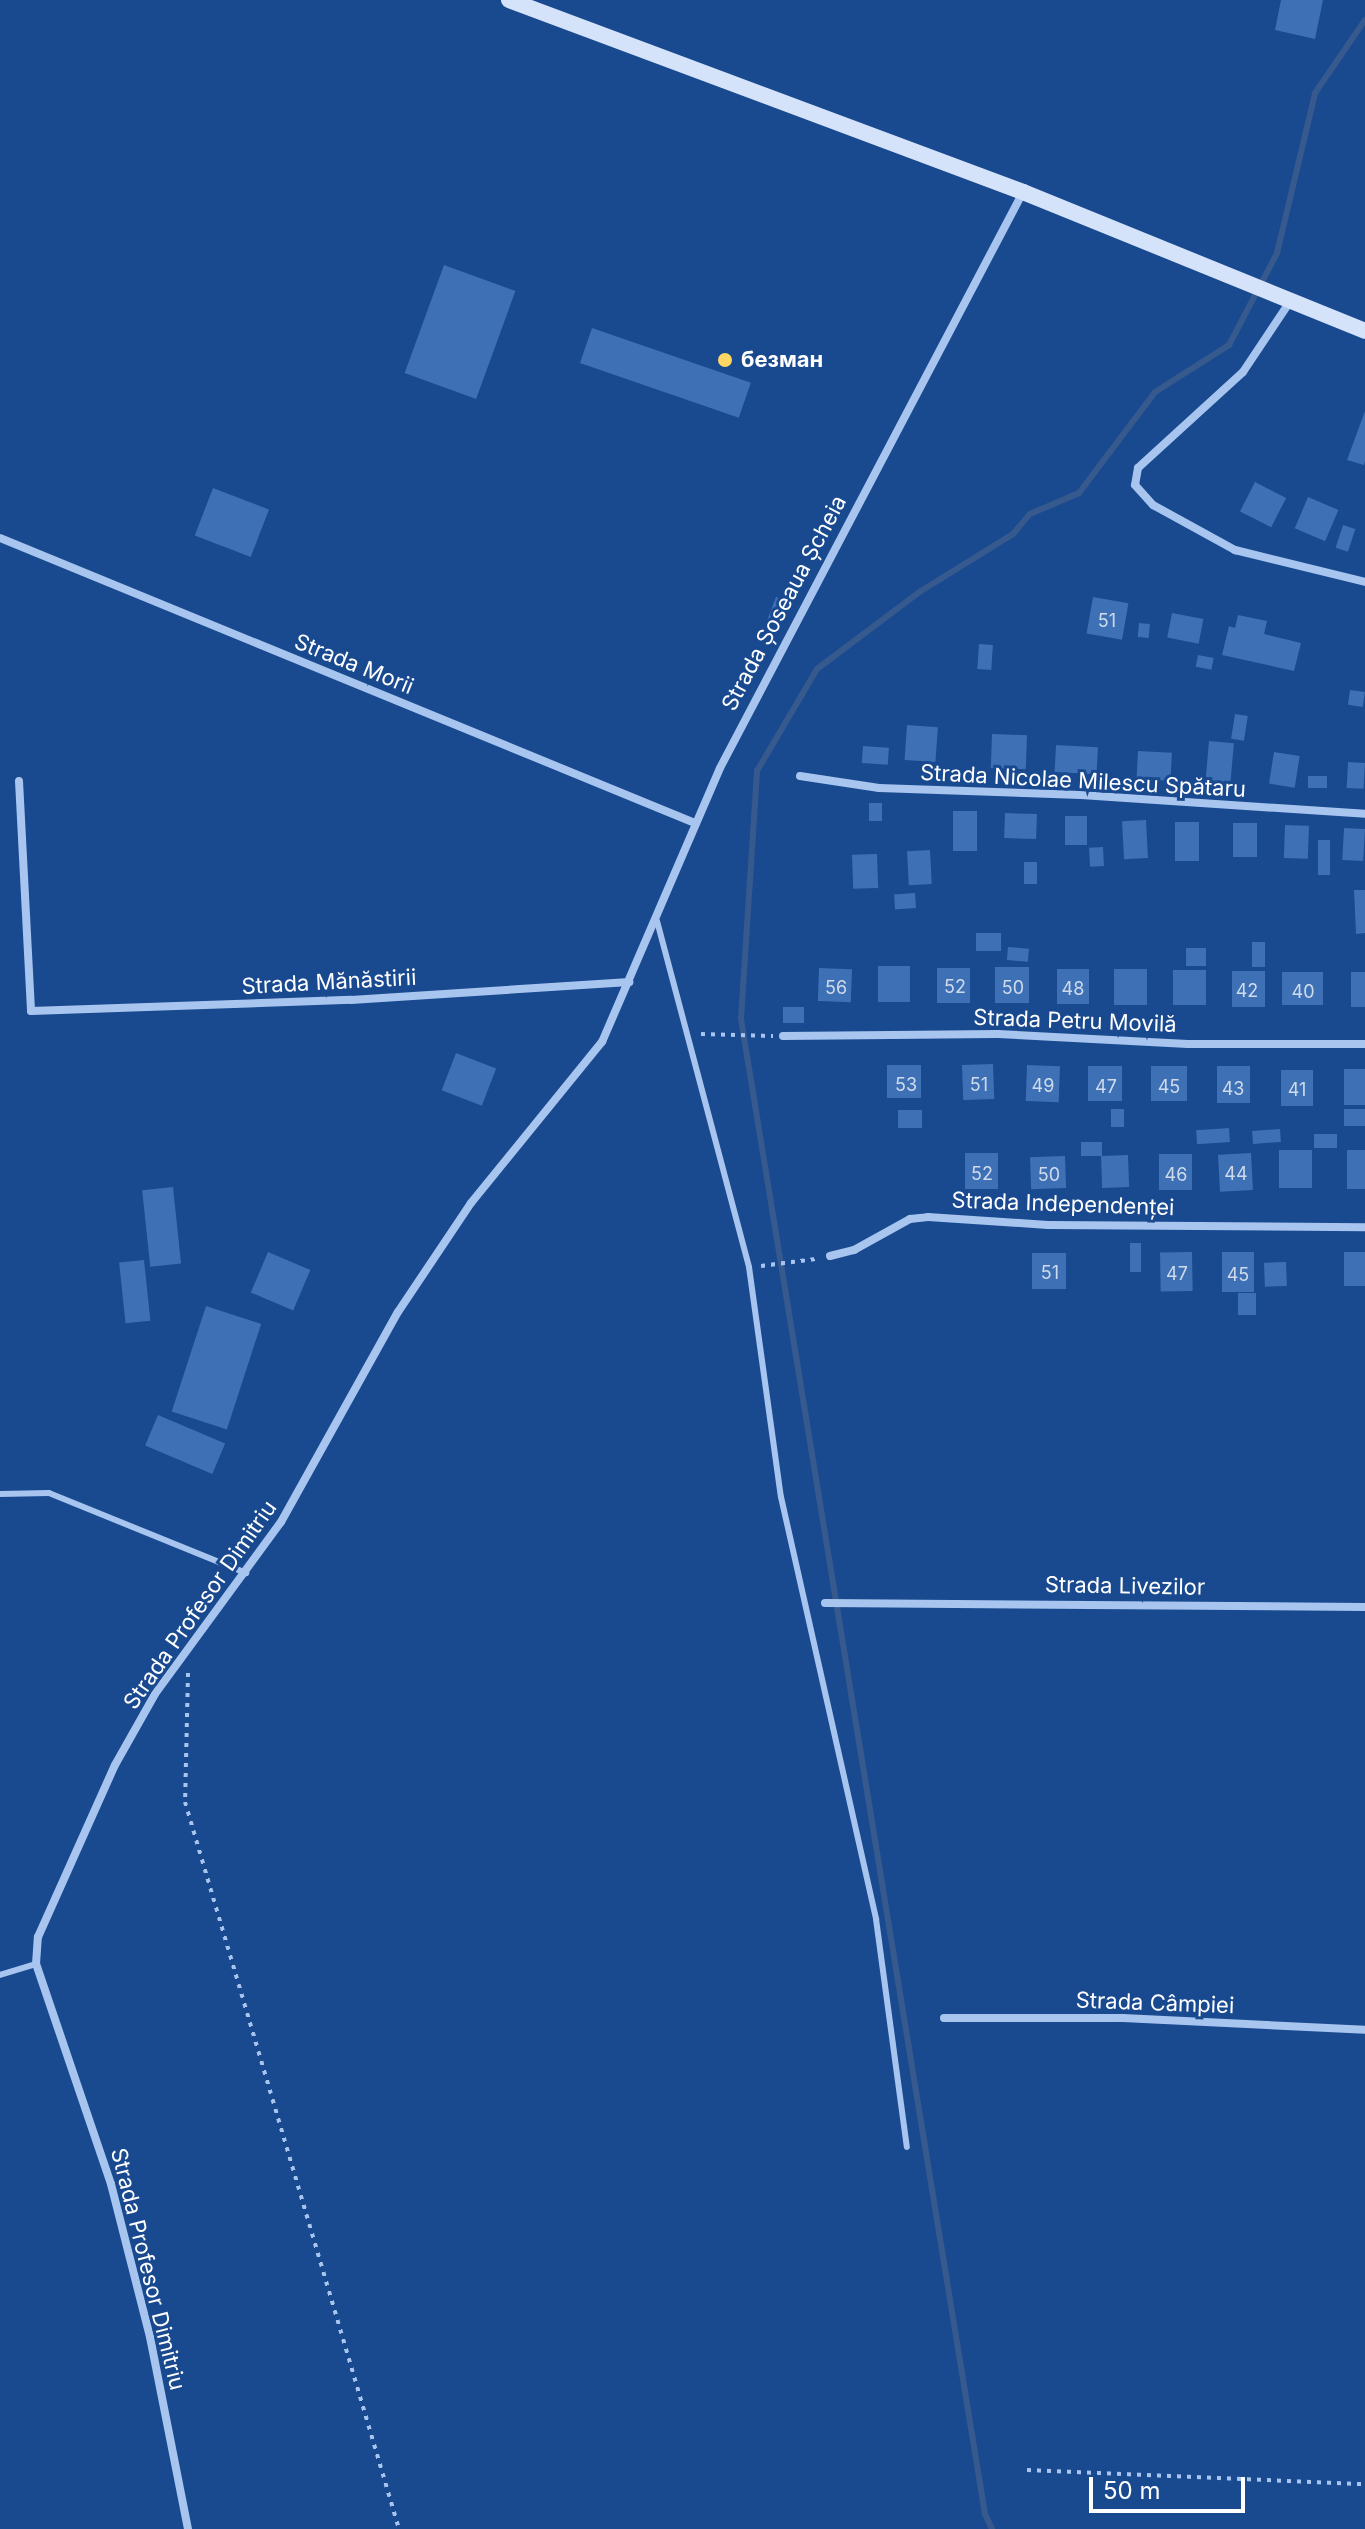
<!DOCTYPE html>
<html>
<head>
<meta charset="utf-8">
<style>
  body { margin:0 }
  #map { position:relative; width:1365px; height:2529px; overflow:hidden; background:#19498f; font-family:Inter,sans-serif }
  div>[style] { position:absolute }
  .stream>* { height:6px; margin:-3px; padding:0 3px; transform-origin:3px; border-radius:3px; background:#375a8e }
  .building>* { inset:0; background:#3e70b5; transform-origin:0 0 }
  .path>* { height:4px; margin-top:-2px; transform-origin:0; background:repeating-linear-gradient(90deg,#a7c5ef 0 4px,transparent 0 10px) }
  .lane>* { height:6px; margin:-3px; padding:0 3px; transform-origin:3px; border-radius:3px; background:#a7c5ef }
  .street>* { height:8px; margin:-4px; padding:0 4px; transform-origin:4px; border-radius:4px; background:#a7c5ef }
  .secondary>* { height:16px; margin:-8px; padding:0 8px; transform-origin:8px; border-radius:8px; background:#d4e3fa }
  .dots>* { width:22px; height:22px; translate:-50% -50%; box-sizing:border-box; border:4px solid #19498f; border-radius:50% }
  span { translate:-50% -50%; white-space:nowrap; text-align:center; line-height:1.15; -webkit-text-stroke:6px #19498f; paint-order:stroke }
  .number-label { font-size:18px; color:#cfdbec }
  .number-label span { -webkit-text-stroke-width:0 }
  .poi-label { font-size:22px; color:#fff; font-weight:700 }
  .left { translate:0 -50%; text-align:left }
  .street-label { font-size:22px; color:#fff }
  .scale { position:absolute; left:1089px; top:2477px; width:156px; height:36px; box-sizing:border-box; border:4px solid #fff; border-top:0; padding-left:10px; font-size:24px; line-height:28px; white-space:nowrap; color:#fff; -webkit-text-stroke:6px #19498f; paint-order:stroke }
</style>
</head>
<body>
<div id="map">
  <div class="stream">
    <i style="left:992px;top:2529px;width:17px;rotate:-115deg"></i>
    <i style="left:985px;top:2514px;width:1515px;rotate:-99.27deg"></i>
    <i style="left:741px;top:1019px;width:249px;rotate:-86.3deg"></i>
    <i style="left:757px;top:771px;width:118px;rotate:-59.5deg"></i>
    <i style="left:817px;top:669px;width:130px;rotate:-36.9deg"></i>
    <i style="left:921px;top:591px;width:108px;rotate:-31.8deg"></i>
    <i style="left:1013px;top:534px;width:26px;rotate:-50deg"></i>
    <i style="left:1030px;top:514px;width:53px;rotate:-23.2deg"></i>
    <i style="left:1079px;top:493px;width:126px;rotate:-53deg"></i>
    <i style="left:1155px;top:392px;width:88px;rotate:-32.4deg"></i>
    <i style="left:1229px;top:345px;width:104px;rotate:-62.4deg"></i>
    <i style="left:1277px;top:253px;width:164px;rotate:-76.6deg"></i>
    <i style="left:1315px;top:93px;width:88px;rotate:-55.6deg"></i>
  </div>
  <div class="building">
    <i style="clip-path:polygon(1281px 0,1323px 0,1315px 39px,1275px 30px)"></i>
    <i style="left:444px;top:265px;width:76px;height:115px;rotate:20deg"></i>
    <i style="left:592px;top:328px;width:168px;height:37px;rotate:19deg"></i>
    <i style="clip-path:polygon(1365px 411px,1365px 461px,1364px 465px,1347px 460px)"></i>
    <i style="left:1255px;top:482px;width:35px;height:33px;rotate:27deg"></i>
    <i style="left:213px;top:488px;width:60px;height:51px;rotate:21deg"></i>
    <i style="left:1308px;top:497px;width:33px;height:34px;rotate:23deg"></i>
    <i style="left:1343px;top:525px;width:13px;height:24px;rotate:18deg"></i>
    <i style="left:776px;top:597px;width:14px;height:24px;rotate:21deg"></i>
    <i style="left:1093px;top:597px;width:36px;height:37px;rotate:10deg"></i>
    <i style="left:1172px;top:613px;width:32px;height:25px;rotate:11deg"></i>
    <i style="clip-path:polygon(1238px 615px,1267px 621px,1264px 634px,1301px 643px,1294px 671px,1222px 655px,1229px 626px,1235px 628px)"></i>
    <i style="left:1139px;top:623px;width:11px;height:14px;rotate:5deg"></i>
    <i style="left:979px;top:644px;width:14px;height:25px;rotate:4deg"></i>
    <i style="left:1198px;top:655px;width:16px;height:12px;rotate:11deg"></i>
    <i style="left:1350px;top:690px;width:15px;height:15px;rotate:8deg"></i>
    <i style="left:1235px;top:714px;width:13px;height:25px;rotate:9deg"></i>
    <i style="left:907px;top:725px;width:31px;height:35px;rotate:4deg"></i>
    <i style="left:992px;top:734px;width:35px;height:34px;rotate:2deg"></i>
    <i style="left:1209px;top:741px;width:25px;height:40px;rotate:5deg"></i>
    <i style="left:1056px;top:745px;width:42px;height:27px;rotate:3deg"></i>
    <i style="left:863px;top:746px;width:26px;height:17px;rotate:4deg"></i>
    <i style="left:1138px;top:751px;width:34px;height:28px;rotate:3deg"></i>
    <i style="left:1274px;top:752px;width:26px;height:32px;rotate:9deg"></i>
    <i style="left:1348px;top:762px;width:17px;height:26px;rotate:3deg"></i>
    <i style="left:1308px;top:776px;width:19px;height:12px"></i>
    <i style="left:869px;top:803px;width:13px;height:18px"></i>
    <i style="left:953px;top:811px;width:24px;height:40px"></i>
    <i style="left:1005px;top:813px;width:32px;height:25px;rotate:2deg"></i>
    <i style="left:1065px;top:816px;width:22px;height:29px"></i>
    <i style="left:1146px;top:820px;width:38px;height:24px;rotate:87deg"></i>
    <i style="left:1175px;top:822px;width:24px;height:39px"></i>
    <i style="left:1233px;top:823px;width:24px;height:34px"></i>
    <i style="left:1285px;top:825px;width:24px;height:33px;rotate:2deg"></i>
    <i style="left:1344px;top:828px;width:21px;height:32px;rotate:3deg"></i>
    <i style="left:1318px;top:840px;width:12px;height:35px"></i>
    <i style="left:1103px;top:847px;width:19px;height:14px;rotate:87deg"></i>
    <i style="left:930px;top:850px;width:34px;height:23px;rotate:87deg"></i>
    <i style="left:877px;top:854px;width:34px;height:25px;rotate:88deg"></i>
    <i style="left:1024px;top:862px;width:13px;height:22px"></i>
    <i style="clip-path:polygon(1354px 890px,1365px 890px,1365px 933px,1356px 934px)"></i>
    <i style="left:915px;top:893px;width:15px;height:21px;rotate:86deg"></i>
    <i style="left:976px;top:933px;width:25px;height:18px"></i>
    <i style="left:1252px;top:942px;width:13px;height:25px"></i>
    <i style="left:1008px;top:947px;width:21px;height:13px;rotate:5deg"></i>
    <i style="left:1186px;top:948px;width:20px;height:18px"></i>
    <i style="left:878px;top:966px;width:32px;height:36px"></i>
    <i style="left:995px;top:967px;width:34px;height:36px"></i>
    <i style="left:819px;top:968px;width:33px;height:33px;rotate:2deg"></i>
    <i style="left:937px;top:968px;width:33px;height:35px"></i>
    <i style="left:1057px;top:969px;width:32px;height:35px"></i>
    <i style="left:1114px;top:969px;width:33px;height:36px"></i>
    <i style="left:1173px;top:970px;width:33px;height:35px"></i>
    <i style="left:1232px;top:971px;width:33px;height:36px"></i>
    <i style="left:1282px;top:972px;width:41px;height:33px"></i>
    <i style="left:1351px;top:972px;width:14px;height:35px"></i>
    <i style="left:804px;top:1007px;width:16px;height:21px;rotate:90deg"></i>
    <i style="left:456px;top:1053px;width:43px;height:40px;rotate:21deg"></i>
    <i style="left:993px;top:1064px;width:35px;height:31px;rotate:88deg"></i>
    <i style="left:887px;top:1065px;width:34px;height:33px"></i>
    <i style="left:1027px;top:1065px;width:33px;height:36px;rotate:2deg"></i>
    <i style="left:1088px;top:1066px;width:34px;height:35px"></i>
    <i style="left:1151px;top:1066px;width:36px;height:35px"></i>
    <i style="left:1250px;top:1066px;width:37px;height:33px;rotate:90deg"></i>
    <i style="left:1344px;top:1069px;width:21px;height:36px"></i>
    <i style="left:1281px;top:1070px;width:32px;height:36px"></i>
    <i style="left:1111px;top:1109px;width:13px;height:18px"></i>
    <i style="left:1344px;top:1109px;width:21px;height:17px"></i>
    <i style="left:898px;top:1110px;width:24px;height:18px"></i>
    <i style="left:1229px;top:1128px;width:14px;height:33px;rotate:86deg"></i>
    <i style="left:1280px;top:1129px;width:13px;height:28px;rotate:86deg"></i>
    <i style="left:1314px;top:1134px;width:23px;height:14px"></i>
    <i style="left:1081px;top:1142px;width:21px;height:14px"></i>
    <i style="left:1279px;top:1150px;width:33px;height:38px"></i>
    <i style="left:1347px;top:1150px;width:18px;height:39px"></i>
    <i style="left:965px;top:1153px;width:33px;height:36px"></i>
    <i style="left:1251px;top:1153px;width:37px;height:33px;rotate:87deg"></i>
    <i style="left:1159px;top:1154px;width:33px;height:36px"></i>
    <i style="left:1128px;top:1155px;width:32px;height:27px;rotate:88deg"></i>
    <i style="left:1065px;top:1156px;width:32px;height:35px;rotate:88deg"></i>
    <i style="left:173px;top:1187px;width:77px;height:31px;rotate:84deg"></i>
    <i style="left:1130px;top:1243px;width:11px;height:29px"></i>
    <i style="left:268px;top:1252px;width:46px;height:44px;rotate:23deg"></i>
    <i style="left:1192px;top:1252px;width:39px;height:32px;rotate:89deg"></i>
    <i style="left:1222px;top:1252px;width:32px;height:40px"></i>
    <i style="left:1344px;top:1252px;width:21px;height:34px"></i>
    <i style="left:1032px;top:1253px;width:34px;height:36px"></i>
    <i style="left:144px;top:1260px;width:61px;height:25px;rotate:84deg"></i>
    <i style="left:1286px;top:1262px;width:24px;height:22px;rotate:88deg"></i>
    <i style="left:1256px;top:1293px;width:22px;height:18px;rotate:90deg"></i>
    <i style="left:206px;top:1306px;width:58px;height:111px;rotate:18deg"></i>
    <i style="left:158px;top:1415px;width:73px;height:33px;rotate:23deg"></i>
  </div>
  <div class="path">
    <i style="left:701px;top:1034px;width:72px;rotate:1.6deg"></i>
    <i style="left:761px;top:1266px;width:55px;rotate:-7.3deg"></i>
    <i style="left:188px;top:1673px;width:129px;rotate:91.3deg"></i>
    <i style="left:185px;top:1802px;width:758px;rotate:73.6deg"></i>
    <i style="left:1027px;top:2470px;width:338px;rotate:2.4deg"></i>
  </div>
  <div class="lane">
    <i style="left:657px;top:921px;width:358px;rotate:75.1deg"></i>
    <i style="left:749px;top:1267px;width:232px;rotate:82.1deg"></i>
    <i style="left:781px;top:1497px;width:433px;rotate:77.3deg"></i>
    <i style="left:876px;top:1919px;width:230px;rotate:82.3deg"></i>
    <i style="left:0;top:1494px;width:49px;rotate:-1.2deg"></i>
    <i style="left:49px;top:1493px;width:213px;rotate:22.1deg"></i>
    <i style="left:0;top:1975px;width:38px;rotate:-17deg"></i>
  </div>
  <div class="street">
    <i style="left:1291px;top:300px;width:87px;rotate:123.7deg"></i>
    <i style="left:1243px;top:372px;width:142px;rotate:137.6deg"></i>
    <i style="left:1138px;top:468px;width:17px;rotate:100deg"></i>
    <i style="left:1135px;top:485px;width:27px;rotate:48deg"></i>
    <i style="left:1153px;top:505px;width:94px;rotate:28.8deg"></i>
    <i style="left:1235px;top:550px;width:134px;rotate:13.8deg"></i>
    <i style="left:0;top:538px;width:751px;rotate:22.3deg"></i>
    <i style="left:800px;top:776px;width:80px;rotate:8.6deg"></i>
    <i style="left:879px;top:788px;width:202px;rotate:2deg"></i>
    <i style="left:1081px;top:795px;width:285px;rotate:3.8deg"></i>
    <i style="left:19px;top:781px;width:230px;rotate:87deg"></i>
    <i style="left:31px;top:1011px;width:320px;rotate:-2deg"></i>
    <i style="left:351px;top:1000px;width:279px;rotate:-3.7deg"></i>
    <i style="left:783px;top:1036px;width:215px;rotate:-0.5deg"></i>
    <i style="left:998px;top:1034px;width:190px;rotate:3deg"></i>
    <i style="left:1188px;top:1044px;width:177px"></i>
    <i style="left:830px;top:1256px;width:25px;rotate:-14deg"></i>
    <i style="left:854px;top:1250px;width:64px;rotate:-29deg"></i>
    <i style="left:910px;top:1219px;width:18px;rotate:-6deg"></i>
    <i style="left:928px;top:1217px;width:120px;rotate:3.8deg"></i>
    <i style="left:1048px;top:1225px;width:317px;rotate:0.4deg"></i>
    <i style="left:825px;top:1603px;width:540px;rotate:0.42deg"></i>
    <i style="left:944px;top:2018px;width:179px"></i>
    <i style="left:1123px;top:2018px;width:242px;rotate:2.8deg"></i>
    <i style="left:188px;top:2529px;width:196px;rotate:-101.2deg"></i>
    <i style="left:150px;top:2337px;width:158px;rotate:-104.3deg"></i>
    <i style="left:111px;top:2184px;width:232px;rotate:-108.8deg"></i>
    <i style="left:36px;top:1964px;width:27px;rotate:-86deg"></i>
    <i style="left:38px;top:1937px;width:188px;rotate:-65.9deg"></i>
    <i style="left:115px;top:1765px;width:81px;rotate:-60.6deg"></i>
    <i style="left:155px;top:1694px;width:213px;rotate:-53.8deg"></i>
    <i style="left:281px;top:1522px;width:240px;rotate:-60.9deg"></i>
    <i style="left:398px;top:1312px;width:131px;rotate:-56.2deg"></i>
    <i style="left:471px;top:1203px;width:208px;rotate:-50.9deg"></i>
    <i style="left:602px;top:1042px;width:298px;rotate:-66.7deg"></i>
    <i style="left:720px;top:768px;width:651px;rotate:-62.25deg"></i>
  </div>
  <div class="secondary">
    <i style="left:509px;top:0;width:549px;rotate:20.48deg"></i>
    <i style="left:1023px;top:192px;width:369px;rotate:22.1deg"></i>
  </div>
  <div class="dots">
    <i style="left:725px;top:360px;background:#ffd764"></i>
  </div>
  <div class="number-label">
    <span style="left:1107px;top:621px">51</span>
    <span style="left:955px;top:987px">52</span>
    <span style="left:836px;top:988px">56</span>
    <span style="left:1013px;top:988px">50</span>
    <span style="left:1073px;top:989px">48</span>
    <span style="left:1247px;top:991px">42</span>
    <span style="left:1303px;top:992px">40</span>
    <span style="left:906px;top:1085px">53</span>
    <span style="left:979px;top:1085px">51</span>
    <span style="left:1043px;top:1086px">49</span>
    <span style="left:1106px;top:1087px">47</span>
    <span style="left:1169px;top:1087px">45</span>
    <span style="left:1233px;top:1089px">43</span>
    <span style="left:1297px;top:1090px">41</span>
    <span style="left:982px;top:1174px">52</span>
    <span style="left:1236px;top:1174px">44</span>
    <span style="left:1049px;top:1175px">50</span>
    <span style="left:1176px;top:1175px">46</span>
    <span style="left:1050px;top:1273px">51</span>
    <span style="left:1177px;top:1274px">47</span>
    <span style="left:1238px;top:1275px">45</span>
  </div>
  <div class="poi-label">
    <span class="left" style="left:741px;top:360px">безман</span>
  </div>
  <div class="street-label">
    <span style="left:784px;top:603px;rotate:-62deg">Strada Șoseaua Șcheia</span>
    <span style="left:354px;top:664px;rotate:22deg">Strada Morii</span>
    <span style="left:1083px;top:781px;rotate:3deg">Strada Nicolae Milescu Spătaru</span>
    <span style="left:329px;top:982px;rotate:-3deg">Strada Mănăstirii</span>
    <span style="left:1075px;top:1021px;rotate:2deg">Strada Petru Movilă</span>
    <span style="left:1063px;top:1204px;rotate:2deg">Strada Independenței</span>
    <span style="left:1125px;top:1586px;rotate:1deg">Strada Livezilor</span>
    <span style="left:200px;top:1605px;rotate:-55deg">Strada Profesor Dimitriu</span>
    <span style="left:1155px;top:2003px;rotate:2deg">Strada Câmpiei</span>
    <span style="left:148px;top:2269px;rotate:76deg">Strada Profesor Dimitriu</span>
  </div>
  <div class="scale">50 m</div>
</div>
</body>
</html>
